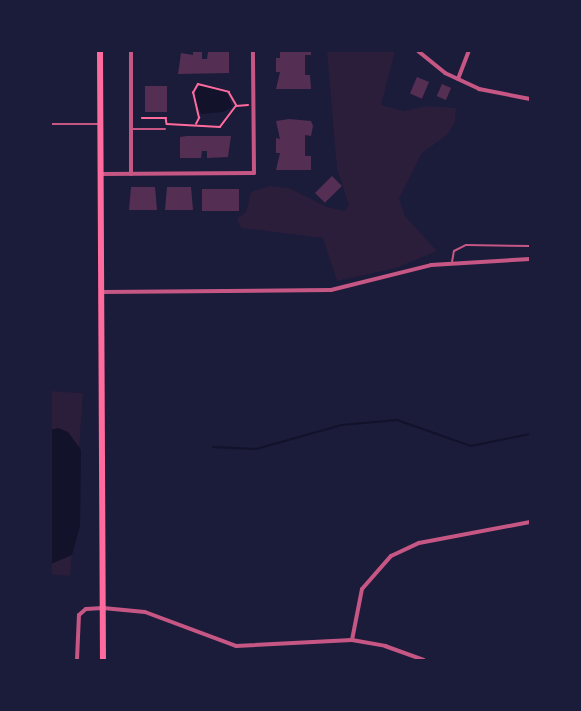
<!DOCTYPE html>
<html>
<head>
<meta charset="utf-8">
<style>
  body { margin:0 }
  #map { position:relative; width:581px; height:711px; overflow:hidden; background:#1b1b3a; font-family:"Exo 2",sans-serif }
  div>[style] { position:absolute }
  .green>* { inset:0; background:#2a1e3b; transform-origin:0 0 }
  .water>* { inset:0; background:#12122b }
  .stream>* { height:2px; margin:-1px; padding:0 1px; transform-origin:1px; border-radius:1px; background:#12122b }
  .building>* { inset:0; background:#542f53; transform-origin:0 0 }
  .path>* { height:1.5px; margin:-0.75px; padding:0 0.75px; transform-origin:0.75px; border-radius:0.75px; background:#ff6b9d }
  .service>* { height:2px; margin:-1px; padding:0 1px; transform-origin:1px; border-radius:1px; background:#c65784 }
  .minor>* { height:4px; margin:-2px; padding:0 2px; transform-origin:2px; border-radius:2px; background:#c65784 }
  .primary>* { height:6px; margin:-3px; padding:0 3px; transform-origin:3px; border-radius:3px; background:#ff6b9d }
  span { translate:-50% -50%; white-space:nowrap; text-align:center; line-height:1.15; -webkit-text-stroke:3.5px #1b1b3a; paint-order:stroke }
  .frame { position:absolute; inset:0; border:52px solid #1b1b3a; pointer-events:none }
</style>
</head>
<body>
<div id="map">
  <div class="green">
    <i style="clip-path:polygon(327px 51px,395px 51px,381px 105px,404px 111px,427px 106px,456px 108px,455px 122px,447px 135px,422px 153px,399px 199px,405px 216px,437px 251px,396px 268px,337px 281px,323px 238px,241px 228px,237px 219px,246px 212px,251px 192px,270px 186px,289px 188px,327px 207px,345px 211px,349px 205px,337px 169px)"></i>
    <i style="left:51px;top:391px;width:32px;height:183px;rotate:4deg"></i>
  </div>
  <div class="water">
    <i style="clip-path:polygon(202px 85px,227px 93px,232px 107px,223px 112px,201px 114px,195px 100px,195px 91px)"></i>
    <i style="clip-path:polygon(58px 428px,68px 432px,81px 450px,80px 526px,72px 555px,51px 564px,51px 430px)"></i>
  </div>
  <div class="stream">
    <i style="left:213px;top:447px;width:43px;rotate:2.7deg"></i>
    <i style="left:256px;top:449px;width:89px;rotate:-15.6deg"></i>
    <i style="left:342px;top:425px;width:55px;rotate:-5.2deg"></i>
    <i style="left:397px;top:420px;width:78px;rotate:19.4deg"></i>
    <i style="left:471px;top:446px;width:60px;rotate:-11.5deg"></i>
  </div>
  <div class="building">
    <i style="clip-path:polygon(280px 51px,311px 51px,311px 55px,305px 55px,305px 75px,310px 75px,311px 89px,276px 89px,280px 72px,276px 72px,276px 58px,280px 58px)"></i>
    <i style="clip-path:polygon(193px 52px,202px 52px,202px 59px,207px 59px,208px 52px,229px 52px,229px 73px,178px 74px,181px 53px,193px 55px)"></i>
    <i style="left:417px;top:77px;width:13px;height:18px;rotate:23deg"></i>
    <i style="left:442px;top:84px;width:10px;height:13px;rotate:24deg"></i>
    <i style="left:145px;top:86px;width:22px;height:26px"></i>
    <i style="clip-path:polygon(289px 119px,311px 121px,313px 126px,311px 136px,305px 135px,305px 156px,311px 156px,311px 170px,276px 170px,280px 153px,276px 153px,276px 138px,280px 139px,276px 121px)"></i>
    <i style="clip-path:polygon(187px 136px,231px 136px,228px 157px,207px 158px,207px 151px,202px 151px,201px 158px,180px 158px,180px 137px)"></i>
    <i style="left:332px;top:176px;width:14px;height:24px;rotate:45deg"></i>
    <i style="clip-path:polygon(131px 187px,155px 187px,157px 210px,129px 210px)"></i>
    <i style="clip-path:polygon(167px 187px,191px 187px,193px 210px,165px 210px)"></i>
    <i style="left:202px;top:189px;width:37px;height:22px"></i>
  </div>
  <div class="path">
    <i style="left:142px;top:118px;width:24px"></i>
    <i style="left:166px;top:118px;width:6px;rotate:81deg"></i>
    <i style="left:167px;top:124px;width:53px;rotate:3.2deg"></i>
    <i style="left:220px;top:127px;width:26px;rotate:-53deg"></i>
    <i style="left:236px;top:106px;width:12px;rotate:-5deg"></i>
    <i style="left:196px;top:124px;width:7px;rotate:-63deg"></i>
    <i style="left:199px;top:118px;width:26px;rotate:-103deg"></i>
    <i style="left:193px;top:93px;width:10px;rotate:-61deg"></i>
    <i style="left:198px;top:84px;width:32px;rotate:14deg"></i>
    <i style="left:229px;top:92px;width:16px;rotate:60deg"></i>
  </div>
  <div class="service">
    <i style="left:51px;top:124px;width:48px"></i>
    <i style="left:131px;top:129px;width:34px"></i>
    <i style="left:452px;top:262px;width:11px;rotate:-80deg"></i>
    <i style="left:454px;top:251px;width:13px;rotate:-27deg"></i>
    <i style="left:466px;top:245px;width:64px;rotate:0.9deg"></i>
  </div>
  <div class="minor">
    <i style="left:131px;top:51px;width:123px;rotate:90deg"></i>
    <i style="left:418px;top:51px;width:35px;rotate:39deg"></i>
    <i style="left:445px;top:73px;width:38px;rotate:25deg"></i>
    <i style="left:479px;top:89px;width:52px;rotate:11.1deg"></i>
    <i style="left:458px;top:79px;width:30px;rotate:-69deg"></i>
    <i style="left:100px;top:174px;width:154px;rotate:-0.4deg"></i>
    <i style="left:254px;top:173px;width:122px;rotate:-90.5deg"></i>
    <i style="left:102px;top:292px;width:229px;rotate:-0.5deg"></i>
    <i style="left:331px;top:290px;width:103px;rotate:-14deg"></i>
    <i style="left:431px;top:265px;width:99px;rotate:-3.5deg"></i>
    <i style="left:352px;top:640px;width:52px;rotate:-78.9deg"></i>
    <i style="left:362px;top:589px;width:44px;rotate:-48.7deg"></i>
    <i style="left:391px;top:556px;width:31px;rotate:-25deg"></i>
    <i style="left:419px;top:543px;width:113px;rotate:-10.7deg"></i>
    <i style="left:77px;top:660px;width:45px;rotate:-87.5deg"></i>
    <i style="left:79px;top:615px;width:9px;rotate:-41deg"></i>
    <i style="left:86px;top:609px;width:17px;rotate:-3deg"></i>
    <i style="left:103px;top:608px;width:42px;rotate:5.4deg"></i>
    <i style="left:145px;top:612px;width:97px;rotate:20.5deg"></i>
    <i style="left:236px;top:646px;width:116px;rotate:-3deg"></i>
    <i style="left:352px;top:640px;width:34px;rotate:10deg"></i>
    <i style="left:385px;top:646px;width:41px;rotate:19.7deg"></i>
  </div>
  <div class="primary">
    <i style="left:100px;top:51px;width:609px;rotate:89.72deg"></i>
  </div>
  <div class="frame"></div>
</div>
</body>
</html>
